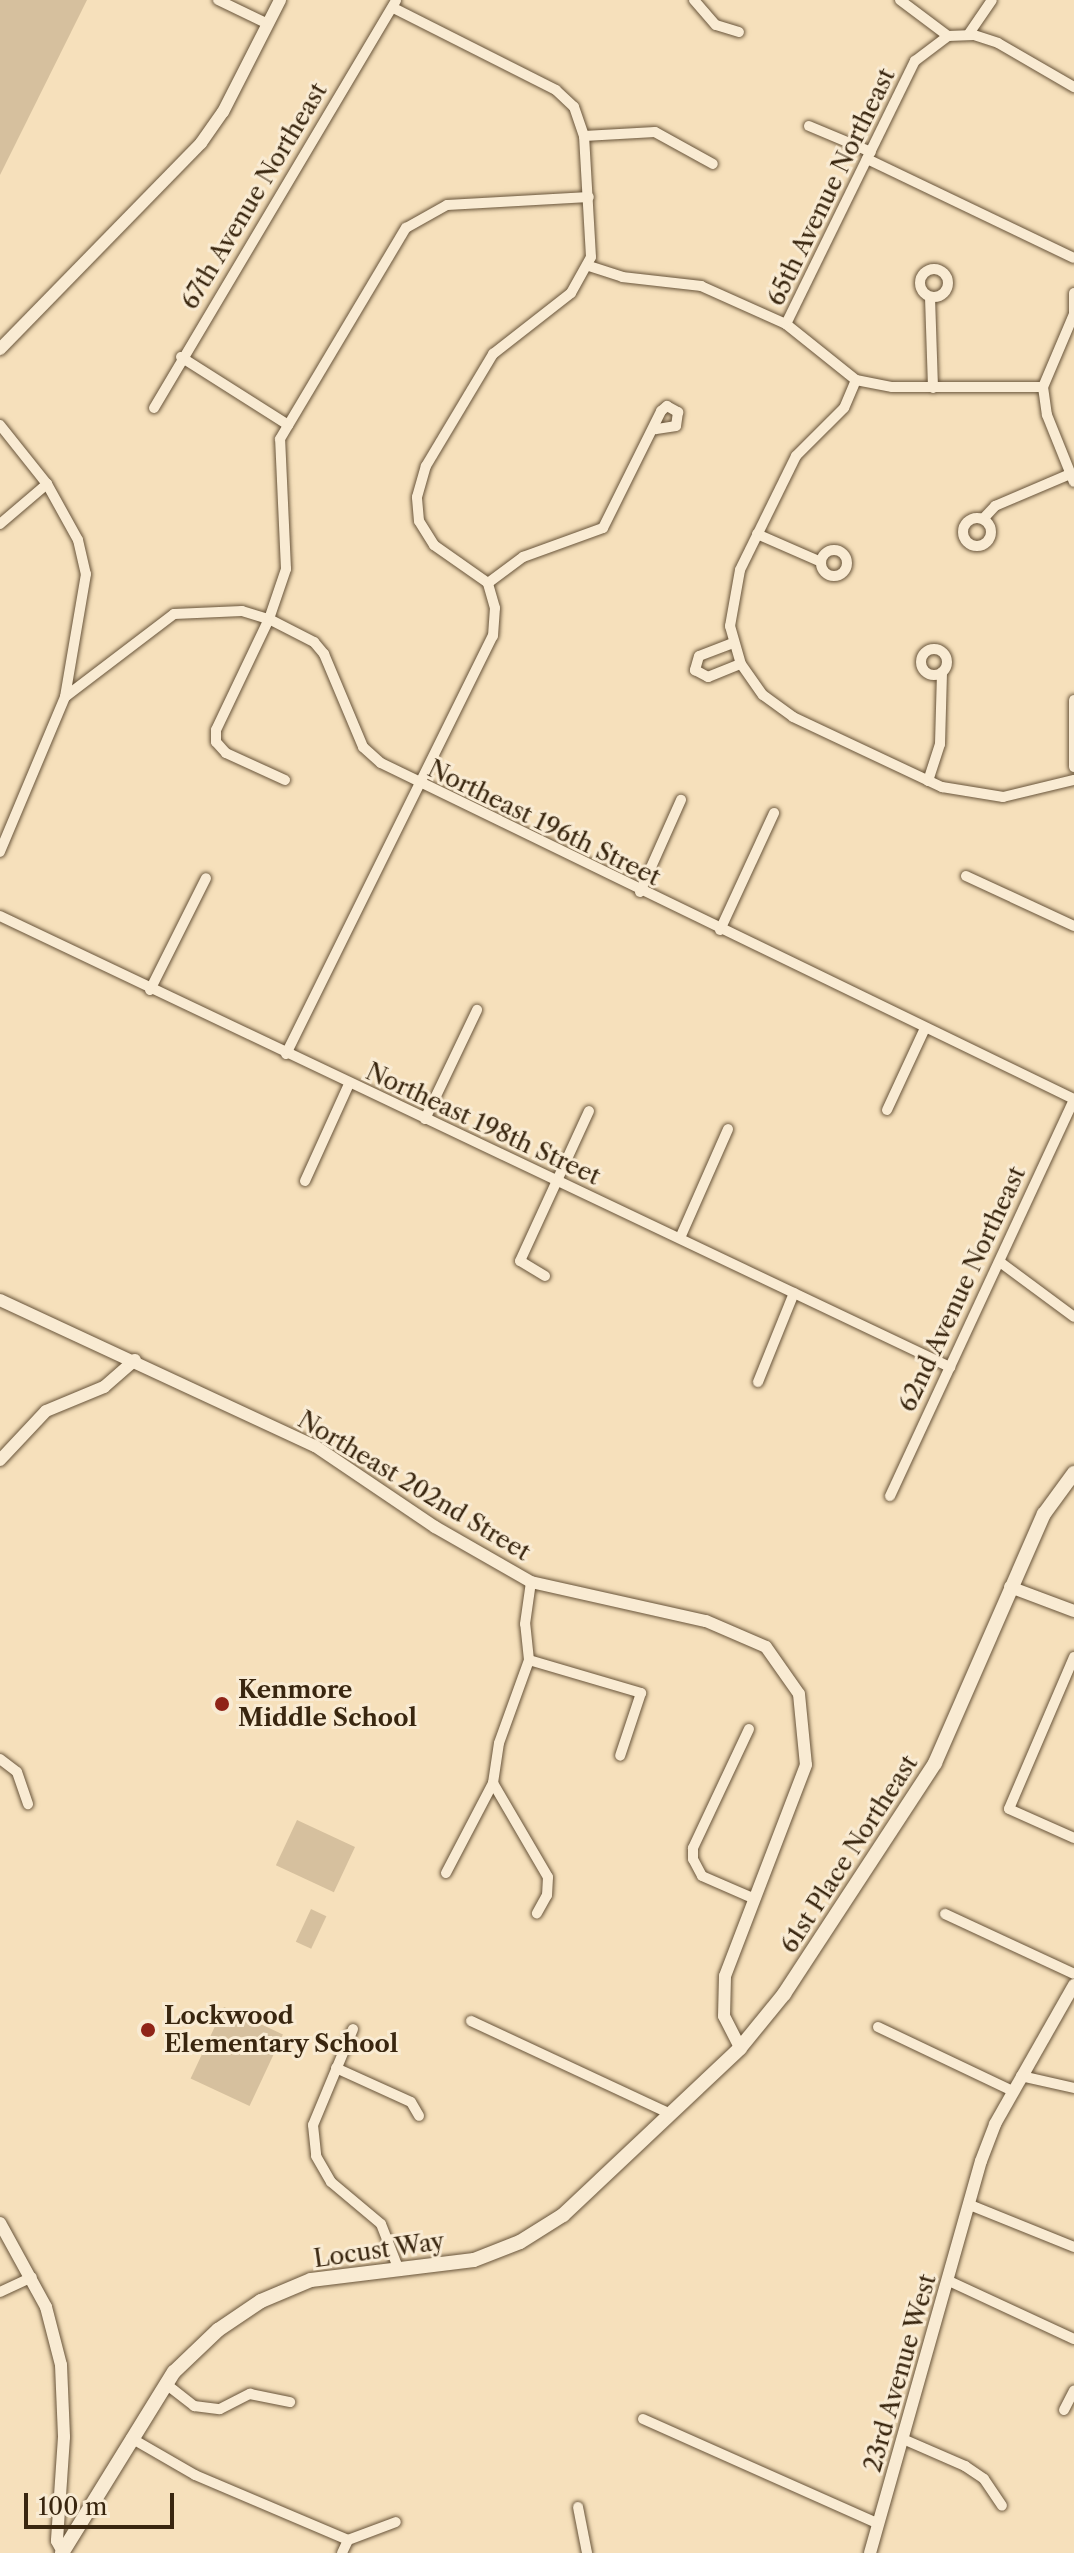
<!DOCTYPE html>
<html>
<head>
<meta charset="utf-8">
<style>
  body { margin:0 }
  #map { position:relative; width:1074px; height:2553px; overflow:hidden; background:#f6e0bb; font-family:"Libre Caslon Text",serif }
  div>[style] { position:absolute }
  .green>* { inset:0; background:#d6c09e; transform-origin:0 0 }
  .roads { filter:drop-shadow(0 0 2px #68543a) drop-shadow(0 0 2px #68543a) }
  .minor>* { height:10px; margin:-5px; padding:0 5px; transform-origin:5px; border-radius:5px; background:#f9ebd3 }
  .minor>.ring { margin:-5px; padding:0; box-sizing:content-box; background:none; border:10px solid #f9ebd3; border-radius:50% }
  .tertiary>* { height:12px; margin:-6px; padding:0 6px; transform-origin:6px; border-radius:6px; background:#f9ebd3 }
  .secondary>* { height:14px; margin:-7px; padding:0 7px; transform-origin:7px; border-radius:7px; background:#f9ebd3 }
  .dots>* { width:22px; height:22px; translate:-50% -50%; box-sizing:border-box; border:4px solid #f9ebd3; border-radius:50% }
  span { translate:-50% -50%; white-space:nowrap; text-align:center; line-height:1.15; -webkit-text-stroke:6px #f9ebd3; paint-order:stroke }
  .street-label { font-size:24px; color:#39260f }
  .poi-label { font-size:24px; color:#39260f; font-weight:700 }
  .left { translate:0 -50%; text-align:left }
  .scale { position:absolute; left:24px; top:2493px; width:150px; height:36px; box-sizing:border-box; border:4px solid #39260f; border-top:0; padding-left:10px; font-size:24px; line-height:28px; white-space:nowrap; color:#39260f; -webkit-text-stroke:6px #f9ebd3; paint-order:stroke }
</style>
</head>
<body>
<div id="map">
  <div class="green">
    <i style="clip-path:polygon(0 0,87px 0,0 175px)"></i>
    <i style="left:297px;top:1820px;width:64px;height:50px;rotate:25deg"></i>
    <i style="left:311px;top:1909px;width:17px;height:36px;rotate:25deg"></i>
    <i style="left:224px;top:2007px;width:65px;height:79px;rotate:25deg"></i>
  </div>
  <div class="roads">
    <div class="minor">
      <i style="left:218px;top:0;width:55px;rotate:25.6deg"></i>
      <i style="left:694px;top:0;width:33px;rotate:49deg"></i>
      <i style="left:716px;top:25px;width:24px;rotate:17deg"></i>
      <i style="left:900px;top:0;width:60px;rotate:36.9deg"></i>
      <i style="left:948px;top:36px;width:26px;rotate:-2deg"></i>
      <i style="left:974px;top:35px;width:25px;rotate:18deg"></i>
      <i style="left:998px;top:43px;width:88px;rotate:30.1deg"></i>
      <i style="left:968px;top:35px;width:42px;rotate:-55.6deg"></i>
      <i style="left:809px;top:126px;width:67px;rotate:22.8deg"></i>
      <i style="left:584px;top:136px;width:71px;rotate:-3.2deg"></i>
      <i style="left:655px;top:132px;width:66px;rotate:28.9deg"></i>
      <i style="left:867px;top:159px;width:229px;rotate:25.6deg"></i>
      <i style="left:589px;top:266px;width:35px;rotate:18deg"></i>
      <i style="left:622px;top:277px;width:80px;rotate:6.5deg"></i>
      <i style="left:701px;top:286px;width:93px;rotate:24.1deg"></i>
      <i style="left:786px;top:324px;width:90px;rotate:38.7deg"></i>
      <i style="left:856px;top:380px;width:37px;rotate:11deg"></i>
      <i style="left:892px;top:387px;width:151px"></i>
      <i class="ring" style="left:920px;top:269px;width:18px;height:18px"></i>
      <i style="left:1074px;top:293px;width:20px;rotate:90deg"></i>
      <i style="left:930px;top:297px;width:91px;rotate:88.1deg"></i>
      <i style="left:1074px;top:314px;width:79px;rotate:113deg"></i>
      <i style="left:1043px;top:387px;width:28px;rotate:82deg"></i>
      <i style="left:1047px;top:415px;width:72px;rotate:68.1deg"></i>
      <i style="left:786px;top:324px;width:293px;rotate:-63.9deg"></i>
      <i style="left:915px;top:61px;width:41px;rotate:-37.1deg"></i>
      <i style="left:181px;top:357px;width:127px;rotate:32.4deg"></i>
      <i style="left:856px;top:380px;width:30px;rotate:113deg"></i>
      <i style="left:844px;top:408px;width:68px;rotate:135deg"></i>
      <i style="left:796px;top:456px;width:127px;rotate:116.2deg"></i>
      <i style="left:740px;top:570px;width:57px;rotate:100.1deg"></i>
      <i style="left:730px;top:626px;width:40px;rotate:74deg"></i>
      <i style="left:741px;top:664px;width:38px;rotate:55deg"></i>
      <i style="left:763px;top:695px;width:37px;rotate:36deg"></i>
      <i style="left:793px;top:717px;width:165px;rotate:25.2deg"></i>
      <i style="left:942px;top:787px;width:62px;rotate:9.3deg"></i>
      <i style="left:1003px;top:797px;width:73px;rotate:-13.5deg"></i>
      <i style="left:154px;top:408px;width:474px;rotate:-59.3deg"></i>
      <i style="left:0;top:425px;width:75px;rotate:51.5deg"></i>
      <i style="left:47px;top:484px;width:64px;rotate:61deg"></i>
      <i style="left:78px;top:540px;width:35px;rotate:77deg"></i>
      <i style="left:86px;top:574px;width:125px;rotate:99.7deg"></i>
      <i style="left:65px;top:697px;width:168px;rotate:112.8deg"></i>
      <i class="ring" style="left:963px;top:518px;width:18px;height:18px"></i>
      <i style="left:983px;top:519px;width:18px;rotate:-47deg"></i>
      <i style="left:995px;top:506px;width:82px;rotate:-23.1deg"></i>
      <i style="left:0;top:524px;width:62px;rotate:-40.4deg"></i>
      <i style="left:757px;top:534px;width:70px;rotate:23.6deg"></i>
      <i class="ring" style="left:821px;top:550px;width:16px;height:16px"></i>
      <i style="left:488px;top:583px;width:44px;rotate:-36.6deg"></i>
      <i style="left:523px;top:557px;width:85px;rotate:-19.9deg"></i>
      <i style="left:603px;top:528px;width:131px;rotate:-63.6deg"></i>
      <i style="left:661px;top:411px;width:8px;rotate:-40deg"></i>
      <i style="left:667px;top:406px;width:13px;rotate:29deg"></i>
      <i style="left:678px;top:412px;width:14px;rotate:98deg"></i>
      <i style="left:676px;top:426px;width:20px;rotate:171deg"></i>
      <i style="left:733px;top:643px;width:36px;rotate:159deg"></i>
      <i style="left:699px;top:656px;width:15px;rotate:106deg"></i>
      <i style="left:695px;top:670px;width:15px;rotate:28deg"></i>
      <i style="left:708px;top:677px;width:35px;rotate:-22deg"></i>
      <i class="ring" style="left:921px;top:649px;width:16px;height:16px"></i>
      <i style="left:65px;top:697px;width:137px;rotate:-37.3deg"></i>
      <i style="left:174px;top:614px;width:68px;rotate:-2.5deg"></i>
      <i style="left:242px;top:611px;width:28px;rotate:17deg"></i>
      <i style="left:269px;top:619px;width:51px;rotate:27.1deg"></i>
      <i style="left:314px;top:642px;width:16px;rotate:50deg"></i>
      <i style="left:324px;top:654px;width:101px;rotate:67.2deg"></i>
      <i style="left:363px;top:747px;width:24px;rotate:42deg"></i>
      <i style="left:381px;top:763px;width:770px;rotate:25.87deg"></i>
      <i style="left:1074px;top:700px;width:67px;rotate:90deg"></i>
      <i style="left:285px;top:780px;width:65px;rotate:-155.4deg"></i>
      <i style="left:226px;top:753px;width:15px;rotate:-132deg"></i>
      <i style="left:216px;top:742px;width:12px;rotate:-90deg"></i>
      <i style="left:216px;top:730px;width:123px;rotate:-64.5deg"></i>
      <i style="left:269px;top:619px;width:53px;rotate:-71.2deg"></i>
      <i style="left:286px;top:569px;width:130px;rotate:-92.6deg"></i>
      <i style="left:280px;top:439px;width:246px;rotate:-59.2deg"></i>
      <i style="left:406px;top:228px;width:47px;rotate:-29.3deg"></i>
      <i style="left:447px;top:205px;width:142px;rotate:-3.2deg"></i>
      <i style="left:928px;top:781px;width:39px;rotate:-72deg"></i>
      <i style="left:940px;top:744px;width:72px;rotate:-88.4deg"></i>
      <i style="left:966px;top:876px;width:119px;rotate:24.8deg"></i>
      <i style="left:640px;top:892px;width:101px;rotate:-66deg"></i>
      <i style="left:0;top:916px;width:1052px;rotate:25.4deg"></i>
      <i style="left:720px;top:930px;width:129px;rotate:-65.2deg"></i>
      <i style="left:150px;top:990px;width:125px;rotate:-63.4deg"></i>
      <i style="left:286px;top:1054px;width:466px;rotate:-63.7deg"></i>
      <i style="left:493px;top:636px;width:28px;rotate:-86deg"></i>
      <i style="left:495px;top:608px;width:26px;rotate:-106deg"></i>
      <i style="left:488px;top:583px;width:66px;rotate:-144.9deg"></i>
      <i style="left:434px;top:545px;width:28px;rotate:-122deg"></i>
      <i style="left:419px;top:521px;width:24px;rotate:-95deg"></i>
      <i style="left:417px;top:497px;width:32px;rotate:-74deg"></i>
      <i style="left:426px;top:466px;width:131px;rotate:-59.1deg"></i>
      <i style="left:493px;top:354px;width:99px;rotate:-38deg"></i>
      <i style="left:571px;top:293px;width:41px;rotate:-60.9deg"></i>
      <i style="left:591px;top:257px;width:121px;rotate:-93.3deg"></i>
      <i style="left:584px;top:136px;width:31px;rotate:-109deg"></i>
      <i style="left:574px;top:107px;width:25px;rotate:-137deg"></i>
      <i style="left:556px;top:90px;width:182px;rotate:-153.2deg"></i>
      <i style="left:887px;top:1110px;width:90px;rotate:-65.1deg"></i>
      <i style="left:425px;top:1119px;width:121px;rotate:-64.5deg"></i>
      <i style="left:305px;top:1181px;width:107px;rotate:-65.6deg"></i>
      <i style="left:680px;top:1238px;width:119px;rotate:-66.2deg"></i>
      <i style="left:1000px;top:1262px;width:92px;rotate:36.6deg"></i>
      <i style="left:545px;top:1276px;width:29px;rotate:-149deg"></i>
      <i style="left:520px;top:1261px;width:165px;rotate:-65.3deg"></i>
      <i style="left:758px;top:1382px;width:96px;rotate:-68deg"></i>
      <i style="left:890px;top:1496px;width:437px;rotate:-65.1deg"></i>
      <i style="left:1074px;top:1657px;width:165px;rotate:113.2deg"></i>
      <i style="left:1009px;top:1809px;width:71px;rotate:24deg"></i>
      <i style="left:529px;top:1660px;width:117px;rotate:16.4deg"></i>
      <i style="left:641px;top:1693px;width:66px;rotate:108.4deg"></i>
      <i style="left:749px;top:1729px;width:132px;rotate:115.2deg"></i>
      <i style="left:693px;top:1848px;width:11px;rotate:90deg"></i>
      <i style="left:693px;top:1859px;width:19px;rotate:62deg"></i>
      <i style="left:702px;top:1876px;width:58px;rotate:23.5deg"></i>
      <i style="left:0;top:1759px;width:21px;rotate:37deg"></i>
      <i style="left:17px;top:1772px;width:34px;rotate:71deg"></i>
      <i style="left:493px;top:1783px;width:109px;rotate:59.7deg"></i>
      <i style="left:548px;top:1877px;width:18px;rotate:93deg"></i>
      <i style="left:547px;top:1895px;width:21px;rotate:119deg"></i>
      <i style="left:446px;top:1873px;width:102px;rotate:-62.4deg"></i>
      <i style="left:493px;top:1783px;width:40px;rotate:-81.5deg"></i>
      <i style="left:499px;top:1743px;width:88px;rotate:-70.1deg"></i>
      <i style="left:529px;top:1660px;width:36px;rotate:-96deg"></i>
      <i style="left:525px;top:1624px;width:42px;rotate:-81.9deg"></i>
      <i style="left:945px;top:1914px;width:142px;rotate:24.9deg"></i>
      <i style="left:471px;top:2021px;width:220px;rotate:25deg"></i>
      <i style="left:878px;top:2027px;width:149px;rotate:25.4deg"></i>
      <i style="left:353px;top:2029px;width:104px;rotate:112.6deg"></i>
      <i style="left:313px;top:2125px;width:31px;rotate:84deg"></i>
      <i style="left:316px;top:2156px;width:30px;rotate:60deg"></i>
      <i style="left:331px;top:2182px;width:65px;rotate:40deg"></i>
      <i style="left:381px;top:2224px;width:44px;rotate:68.7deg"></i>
      <i style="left:336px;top:2068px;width:82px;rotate:24.4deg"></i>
      <i style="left:411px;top:2102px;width:16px;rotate:60deg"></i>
      <i style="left:1021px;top:2076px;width:54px;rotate:12.8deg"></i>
      <i style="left:970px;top:2205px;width:112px;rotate:22deg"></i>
      <i style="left:949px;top:2281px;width:138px;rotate:24.9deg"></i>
      <i style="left:0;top:2292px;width:35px;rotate:-25deg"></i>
      <i style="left:166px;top:2384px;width:36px;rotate:38deg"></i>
      <i style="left:194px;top:2406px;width:26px;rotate:7deg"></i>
      <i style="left:220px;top:2409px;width:34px;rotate:-27deg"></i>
      <i style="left:250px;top:2394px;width:41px;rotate:11.3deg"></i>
      <i style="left:1064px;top:2410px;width:22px;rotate:-63deg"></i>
      <i style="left:643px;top:2419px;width:258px;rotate:24deg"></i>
      <i style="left:131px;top:2438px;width:74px;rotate:30deg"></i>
      <i style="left:195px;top:2475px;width:166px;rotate:23deg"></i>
      <i style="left:903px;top:2439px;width:68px;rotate:23.5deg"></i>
      <i style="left:965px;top:2466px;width:23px;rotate:34deg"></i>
      <i style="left:984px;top:2479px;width:32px;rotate:56deg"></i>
      <i style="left:578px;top:2507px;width:47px;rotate:78.9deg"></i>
      <i style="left:342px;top:2553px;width:14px;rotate:-65deg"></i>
      <i style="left:348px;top:2540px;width:51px;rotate:-20.6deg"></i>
    </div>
    <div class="tertiary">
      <i style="left:0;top:349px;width:288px;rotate:-45.7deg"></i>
      <i style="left:201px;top:143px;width:38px;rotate:-55deg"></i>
      <i style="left:223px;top:112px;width:126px;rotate:-63deg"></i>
      <i style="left:0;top:1300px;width:347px;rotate:24.9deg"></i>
      <i style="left:315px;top:1446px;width:145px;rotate:34deg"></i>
      <i style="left:435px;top:1527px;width:111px;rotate:29.8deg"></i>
      <i style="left:531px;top:1582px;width:179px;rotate:12.6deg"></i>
      <i style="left:706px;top:1621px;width:65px;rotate:23.4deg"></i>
      <i style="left:766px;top:1647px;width:57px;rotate:54.9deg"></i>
      <i style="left:799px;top:1694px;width:71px;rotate:84.4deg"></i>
      <i style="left:806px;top:1765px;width:226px;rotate:111deg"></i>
      <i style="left:725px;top:1976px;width:40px;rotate:91.4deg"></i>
      <i style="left:724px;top:2016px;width:36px;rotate:63deg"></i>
      <i style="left:0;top:1460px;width:67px;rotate:-46.8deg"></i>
      <i style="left:46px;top:1411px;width:63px;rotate:-22.5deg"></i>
      <i style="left:104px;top:1387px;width:41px;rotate:-41.1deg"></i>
      <i style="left:1010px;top:1587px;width:68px;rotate:20.6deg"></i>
      <i style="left:0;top:2223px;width:96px;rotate:61.3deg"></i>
      <i style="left:46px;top:2307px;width:60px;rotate:75.5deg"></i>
      <i style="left:61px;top:2365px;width:72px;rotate:87.6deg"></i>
      <i style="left:64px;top:2437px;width:104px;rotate:93.9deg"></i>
      <i style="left:57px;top:2541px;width:13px;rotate:61deg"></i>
      <i style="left:870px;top:2553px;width:407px;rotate:-74.2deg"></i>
      <i style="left:981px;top:2161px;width:40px;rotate:-69deg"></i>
      <i style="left:995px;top:2124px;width:160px;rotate:-60.4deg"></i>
    </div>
    <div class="secondary">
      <i style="left:62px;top:2553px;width:213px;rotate:-58.3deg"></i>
      <i style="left:174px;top:2372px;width:61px;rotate:-43.7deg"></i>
      <i style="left:218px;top:2330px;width:52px;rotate:-34deg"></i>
      <i style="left:261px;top:2301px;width:54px;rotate:-22.8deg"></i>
      <i style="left:311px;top:2280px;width:164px;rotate:-7deg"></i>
      <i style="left:474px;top:2260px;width:49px;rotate:-21.4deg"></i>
      <i style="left:520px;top:2242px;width:51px;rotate:-32.1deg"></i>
      <i style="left:563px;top:2215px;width:243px;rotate:-43.3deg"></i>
      <i style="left:740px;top:2048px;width:70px;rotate:-50.8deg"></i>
      <i style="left:784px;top:1994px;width:276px;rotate:-56.8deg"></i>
      <i style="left:935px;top:1763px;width:272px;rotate:-66.4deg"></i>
      <i style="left:1044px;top:1514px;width:51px;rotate:-53.8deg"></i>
    </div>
  </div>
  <div class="dots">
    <i style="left:222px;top:1704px;background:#8f2418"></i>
    <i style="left:148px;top:2030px;background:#8f2418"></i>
  </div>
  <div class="street-label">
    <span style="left:831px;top:187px;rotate:-64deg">65th Avenue Northeast</span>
    <span style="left:254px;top:196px;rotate:-59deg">67th Avenue Northeast</span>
    <span style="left:544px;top:823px;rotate:26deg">Northeast 196th Street</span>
    <span style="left:483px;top:1124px;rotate:25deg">Northeast 198th Street</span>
    <span style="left:962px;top:1289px;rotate:-65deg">62nd Avenue Northeast</span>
    <span style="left:414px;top:1486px;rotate:31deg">Northeast 202nd Street</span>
    <span style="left:849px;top:1854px;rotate:-57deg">61st Place Northeast</span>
    <span style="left:379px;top:2250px;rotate:-8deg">Locust Way</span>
    <span style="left:900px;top:2373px;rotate:-74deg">23rd Avenue West</span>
  </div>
  <div class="poi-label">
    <span class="left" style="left:238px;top:1704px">Kenmore<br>Middle School</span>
    <span class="left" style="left:164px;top:2030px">Lockwood<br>Elementary School</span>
  </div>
  <div class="scale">100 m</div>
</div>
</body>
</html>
